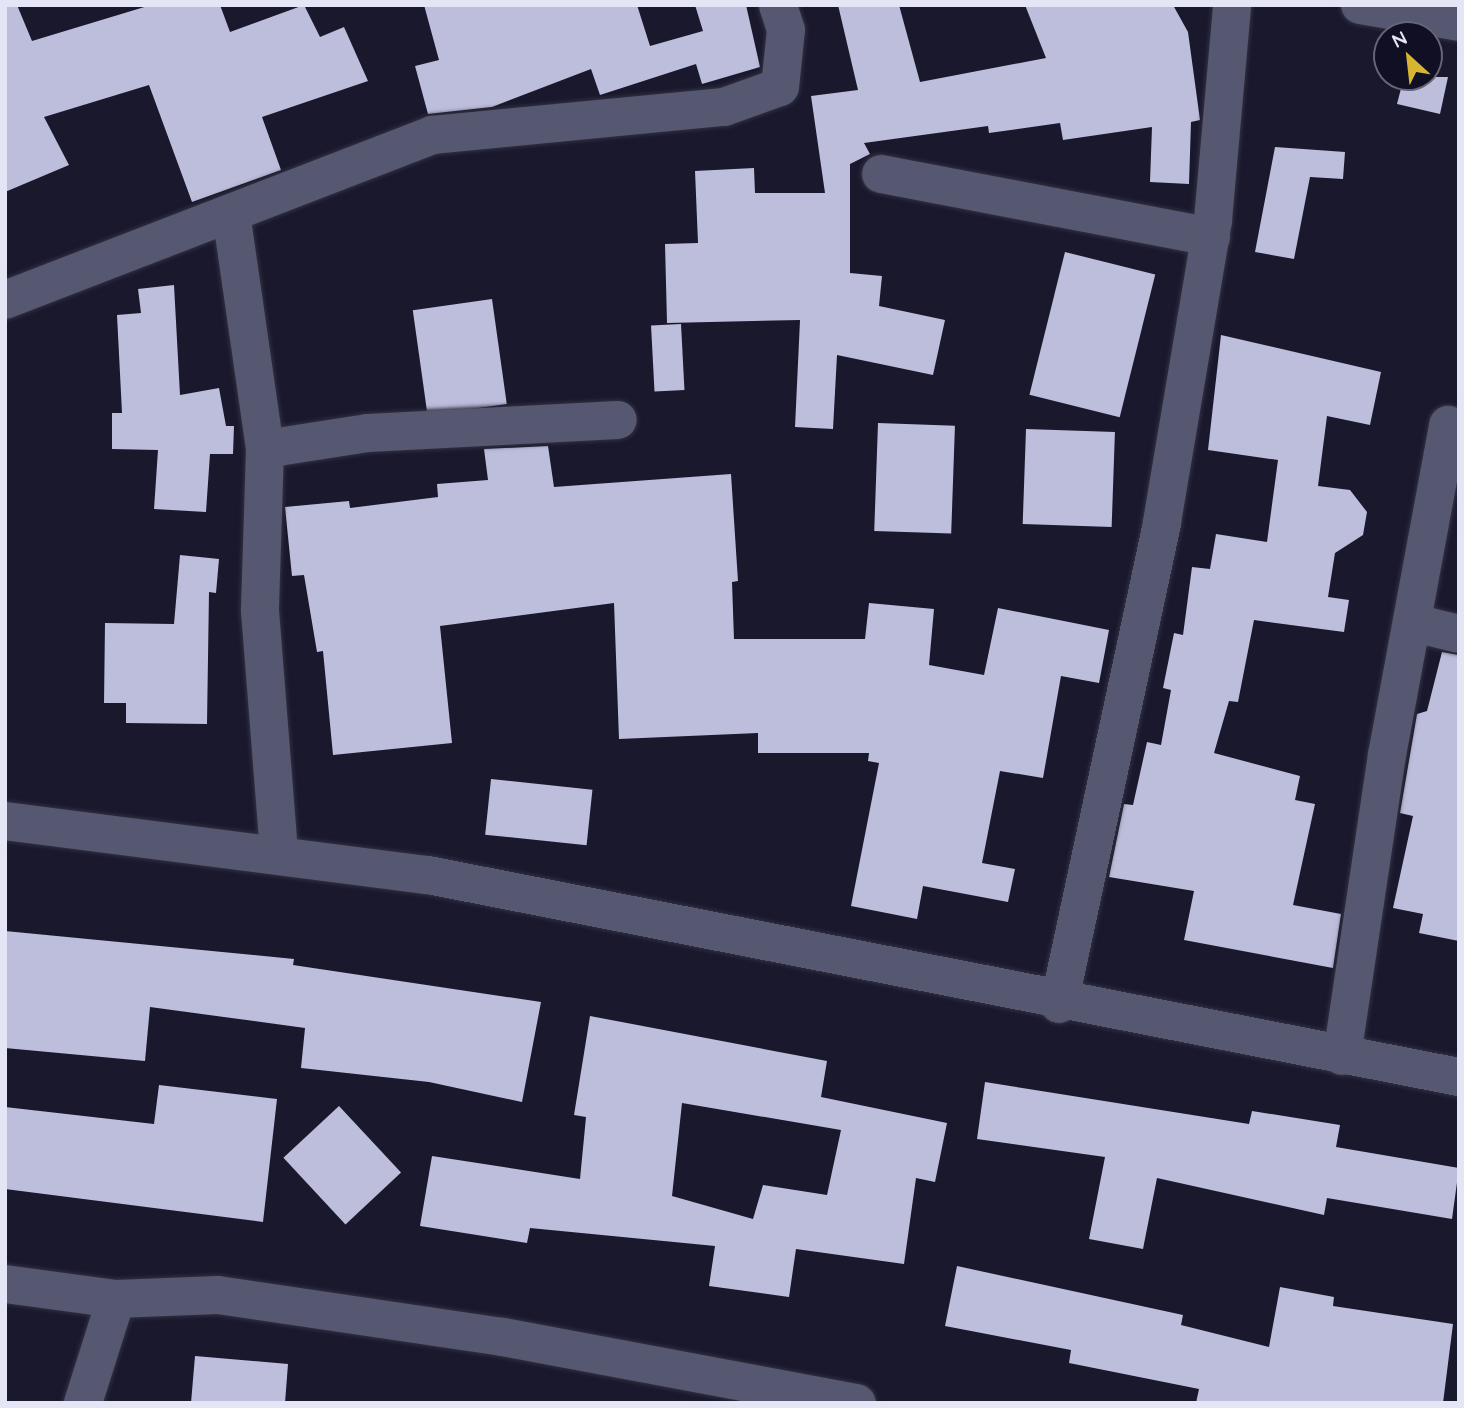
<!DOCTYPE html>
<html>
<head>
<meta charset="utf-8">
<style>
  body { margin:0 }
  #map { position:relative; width:1464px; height:1408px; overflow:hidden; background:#19182d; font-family:Quicksand,sans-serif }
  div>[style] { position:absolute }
  .building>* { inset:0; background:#bcbedb; transform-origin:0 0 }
  .roads { filter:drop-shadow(0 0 2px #323142) drop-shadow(0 0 2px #323142) }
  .minor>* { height:38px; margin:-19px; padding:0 19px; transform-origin:19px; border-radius:19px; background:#565770 }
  span { translate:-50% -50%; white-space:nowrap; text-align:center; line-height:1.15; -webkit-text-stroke:7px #100f23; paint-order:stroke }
  .frame { position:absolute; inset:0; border:7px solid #e5e6f5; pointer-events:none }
  .north { position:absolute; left:1373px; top:21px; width:70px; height:70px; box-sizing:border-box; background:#100f23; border:2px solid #656577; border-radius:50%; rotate:333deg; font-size:19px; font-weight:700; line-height:28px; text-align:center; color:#e5e6f5 }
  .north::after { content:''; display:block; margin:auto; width:24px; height:32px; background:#d6b534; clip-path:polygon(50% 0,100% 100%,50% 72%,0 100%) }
</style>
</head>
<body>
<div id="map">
  <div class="building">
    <i style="clip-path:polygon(5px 5px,17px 5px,32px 41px,151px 5px,220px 5px,230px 32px,304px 5px,320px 37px,344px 27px,368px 81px,262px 117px,281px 170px,192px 202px,149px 85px,44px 117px,69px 165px,5px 192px)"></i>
    <i style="clip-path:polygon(424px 5px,637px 5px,650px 46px,703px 31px,695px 5px,746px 5px,760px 67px,702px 84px,696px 64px,600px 95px,591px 69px,492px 107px,428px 114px,415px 66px,439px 60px)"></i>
    <i style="clip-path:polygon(838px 5px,899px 5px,920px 82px,1046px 58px,1025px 5px,1173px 5px,1188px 32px,1200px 120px,1191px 122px,1189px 184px,1150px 182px,1152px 127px,1063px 140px,1060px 123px,989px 133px,988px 126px,864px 143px,870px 154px,850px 164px,850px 273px,882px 276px,879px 306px,945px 320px,933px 375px,837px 355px,833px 429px,795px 427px,800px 320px,667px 323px,665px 244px,698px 243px,695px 171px,754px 168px,755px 193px,825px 193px,811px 96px,858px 90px)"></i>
    <i style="clip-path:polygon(1404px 77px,1448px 77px,1440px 114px,1397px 104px)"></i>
    <i style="clip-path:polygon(1275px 147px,1345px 152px,1343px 179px,1310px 177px,1294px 259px,1255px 252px)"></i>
    <i style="left:1065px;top:252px;width:93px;height:147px;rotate:14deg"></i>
    <i style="clip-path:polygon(174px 285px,180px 395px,219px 388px,226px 426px,234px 426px,233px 454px,210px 454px,206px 512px,154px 509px,158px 450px,112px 449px,112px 413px,122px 413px,117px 315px,141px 313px,138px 289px)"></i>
    <i style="left:492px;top:299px;width:106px;height:80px;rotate:82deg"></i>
    <i style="left:681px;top:324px;width:66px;height:30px;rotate:87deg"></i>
    <i style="clip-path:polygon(1221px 335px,1381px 372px,1370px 425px,1327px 416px,1318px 486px,1350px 490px,1367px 512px,1363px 535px,1335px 553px,1328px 597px,1349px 600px,1344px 632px,1254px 620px,1238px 702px,1229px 701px,1214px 753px,1300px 776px,1295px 800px,1315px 804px,1293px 905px,1341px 914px,1333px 968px,1184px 940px,1194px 891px,1109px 877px,1124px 804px,1133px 805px,1147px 742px,1161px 745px,1171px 690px,1163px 688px,1174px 633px,1183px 635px,1192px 567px,1210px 569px,1216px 534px,1267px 542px,1278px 460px,1208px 450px)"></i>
    <i style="left:878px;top:423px;width:77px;height:108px;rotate:2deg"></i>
    <i style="left:1026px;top:429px;width:89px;height:95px;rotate:2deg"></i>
    <i style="clip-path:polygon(548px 446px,554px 487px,731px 474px,738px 581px,732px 582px,734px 639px,865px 639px,869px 603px,934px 609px,929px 665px,984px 675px,998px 608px,1109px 630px,1099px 683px,1061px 676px,1043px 778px,1000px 771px,982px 863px,1015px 869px,1008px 902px,923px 886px,917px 919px,851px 906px,879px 763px,868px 761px,869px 753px,758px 753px,758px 733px,619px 739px,614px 603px,440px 626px,452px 743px,333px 755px,323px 651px,317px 652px,304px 575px,292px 576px,285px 507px,349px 501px,350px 508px,438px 497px,437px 484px,488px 480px,484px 449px)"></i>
    <i style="clip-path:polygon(180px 555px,219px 559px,216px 593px,209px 592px,207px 724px,126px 723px,126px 703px,104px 703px,105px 623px,174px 624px)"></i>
    <i style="clip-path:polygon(1442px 652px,1459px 655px,1459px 941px,1419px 933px,1423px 914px,1393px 908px,1413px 816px,1400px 813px,1417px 714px,1427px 711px)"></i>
    <i style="left:491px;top:779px;width:102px;height:56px;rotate:6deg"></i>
    <i style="clip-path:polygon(5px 931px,294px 959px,293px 965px,541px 1002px,522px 1102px,429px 1082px,301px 1068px,305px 1028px,150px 1007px,145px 1061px,5px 1048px)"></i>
    <i style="clip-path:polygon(evenodd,590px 1016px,827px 1061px,821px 1097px,947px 1123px,935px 1182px,916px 1178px,904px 1264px,796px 1249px,789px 1297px,709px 1286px,715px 1246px,530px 1228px,527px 1243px,420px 1226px,432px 1156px,580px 1179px,586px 1117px,574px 1115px,590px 1016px,682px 1103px,841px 1130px,827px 1195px,763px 1185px,753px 1219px,672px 1196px,682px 1103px)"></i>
    <i style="clip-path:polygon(985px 1082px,1249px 1124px,1252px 1111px,1340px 1125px,1336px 1147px,1459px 1168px,1452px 1219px,1327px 1198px,1324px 1215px,1157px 1178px,1143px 1249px,1089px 1239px,1105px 1157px,977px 1139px)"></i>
    <i style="clip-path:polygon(159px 1085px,277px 1099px,263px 1222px,5px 1189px,5px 1107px,154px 1124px)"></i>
    <i style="left:339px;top:1106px;width:91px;height:76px;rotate:47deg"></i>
    <i style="clip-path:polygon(957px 1266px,1183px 1315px,1181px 1325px,1269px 1347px,1280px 1287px,1334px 1297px,1333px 1306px,1453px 1324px,1443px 1403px,1196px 1403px,1199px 1389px,1069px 1363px,1071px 1350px,945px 1326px)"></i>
    <i style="clip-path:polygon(195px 1356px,288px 1364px,285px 1403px,191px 1403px)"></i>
  </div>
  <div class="roads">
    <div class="minor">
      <i style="left:1360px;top:5px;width:100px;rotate:9.7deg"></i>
      <i style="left:881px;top:174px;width:336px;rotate:10.8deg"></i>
      <i style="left:231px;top:213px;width:238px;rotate:81.8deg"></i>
      <i style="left:265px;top:449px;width:162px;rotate:91.8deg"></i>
      <i style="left:260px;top:611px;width:245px;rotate:85.5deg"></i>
      <i style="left:5px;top:300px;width:458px;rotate:-21.1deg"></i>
      <i style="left:432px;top:135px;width:293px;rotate:-5.5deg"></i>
      <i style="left:724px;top:107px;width:59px;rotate:-19.7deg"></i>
      <i style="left:780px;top:87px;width:57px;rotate:-84deg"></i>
      <i style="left:786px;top:30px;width:26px;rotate:-108deg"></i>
      <i style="left:265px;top:449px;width:104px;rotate:-8.8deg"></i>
      <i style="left:368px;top:433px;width:250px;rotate:-3deg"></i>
      <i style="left:1414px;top:623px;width:46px;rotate:13.7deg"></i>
      <i style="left:5px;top:821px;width:426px;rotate:7.3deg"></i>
      <i style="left:428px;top:875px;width:1051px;rotate:11.09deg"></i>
      <i style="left:1059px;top:1004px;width:493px;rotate:-77.9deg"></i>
      <i style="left:1162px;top:522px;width:306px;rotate:-80.4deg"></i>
      <i style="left:1213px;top:220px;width:216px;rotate:-84.9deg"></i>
      <i style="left:1342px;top:1056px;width:304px;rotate:-81.5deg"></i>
      <i style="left:1387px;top:755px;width:336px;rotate:-79.5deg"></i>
      <i style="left:5px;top:1284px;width:112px;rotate:7.7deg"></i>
      <i style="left:116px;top:1299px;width:102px;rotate:-2.2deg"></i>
      <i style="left:218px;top:1295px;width:288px;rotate:8.4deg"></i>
      <i style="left:503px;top:1337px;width:360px;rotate:10.6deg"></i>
      <i style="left:83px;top:1403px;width:109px;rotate:-72.4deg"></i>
    </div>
  </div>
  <div class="frame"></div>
  <div class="north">N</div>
</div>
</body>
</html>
